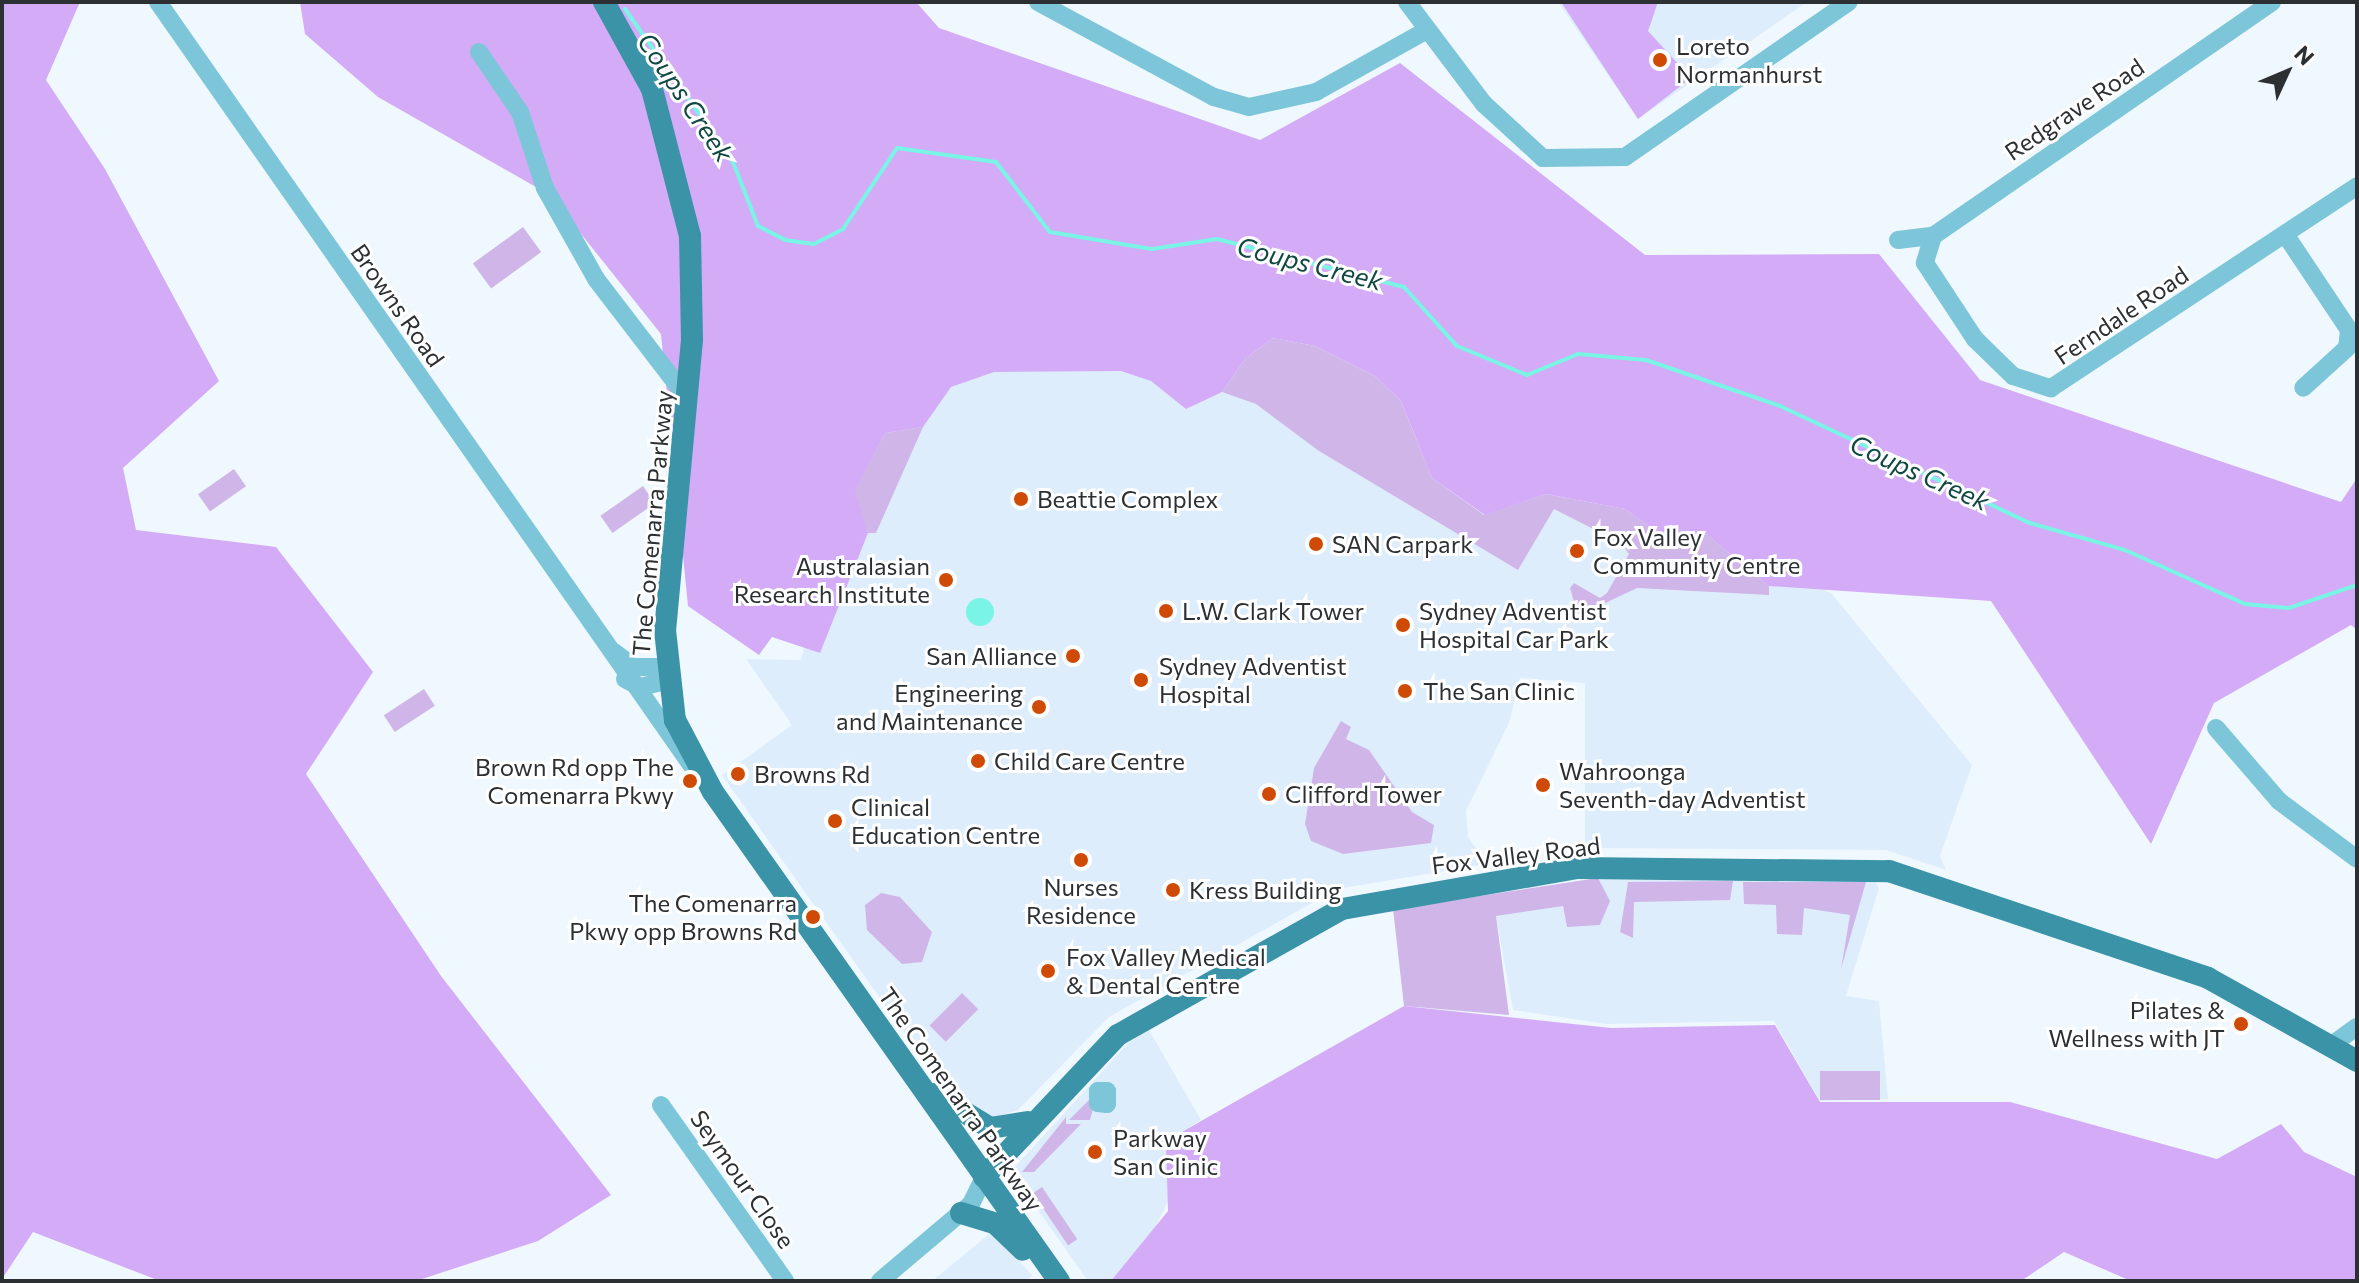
<!DOCTYPE html>
<html>
<head>
<meta charset="utf-8">
<style>
  body { margin:0 }
  #map { position:relative; width:2359px; height:1283px; overflow:hidden; background:#f0f8ff; font-family:Commissioner,sans-serif }
  div>[style] { position:absolute }
  .built>* { inset:0; background:#deedfc }
  .green>* { inset:0; background:#d0b6e8; transform-origin:0 0 }
  .forest>* { inset:0; background:#d3abf7 }
  .water>* { inset:0; background:#7af4e5 }
  .round { border-radius:50% }
  .stream>* { height:4px; margin:-2px; padding:0 2px; transform-origin:2px; border-radius:2px; background:#7af4e5 }
  .minor>* { height:18px; margin:-9px; padding:0 9px; transform-origin:9px; border-radius:9px; background:#7dc6d9 }
  .major>* { height:22px; margin:-11px; padding:0 11px; transform-origin:11px; border-radius:11px; background:#3b93a7 }
  .dots>* { width:22px; height:22px; translate:-50% -50%; box-sizing:border-box; border:4px solid #fff; border-radius:50% }
  span { translate:-50% -50%; white-space:nowrap; text-align:center; line-height:1.15; -webkit-text-stroke:6px #fff; paint-order:stroke }
  .poi-label { font-size:24px; color:#2c3033 }
  .left { translate:0 -50%; text-align:left }
  .right { translate:-100% -50%; text-align:right }
  .street-label { font-size:24px; color:#2c3033 }
  .water-label { font-size:26px; color:#104842; font-style:italic }
  .frame { position:absolute; inset:0; border:4px solid #2c3033; pointer-events:none }
  .north { position:absolute; left:2247px; top:32px; width:80px; height:80px; -webkit-text-stroke:6px #fff; paint-order:stroke; rotate:46deg; font-size:22px; font-weight:700; line-height:32px; text-align:center; color:#2c3033 }
  .north::after { content:''; display:block; margin:auto; width:28px; height:36px; background:#2c3033; clip-path:polygon(50% 0,100% 100%,50% 72%,0 100%) }
</style>
</head>
<body>
<div id="map">
  <div class="built">
    <i style="clip-path:polygon(1558px 2px,1807px 2px,1638px 119px)"></i>
    <i style="clip-path:polygon(1039px 313px,1546px 494px,1726px 536px,1832px 594px,1972px 765px,1940px 856px,1946px 870px,1886px 850px,1585px 848px,1585px 683px,1520px 678px,1509px 723px,1466px 811px,1468px 837px,1487px 864px,1337px 889px,1109px 1017px,1018px 1110px,991px 1119px,960px 1099px,909px 1039px,722px 775px,792px 725px,746px 659px,801px 660px,858px 432px)"></i>
    <i style="clip-path:polygon(1585px 880px,1874px 880px,1879px 888px,1846px 996px,1879px 1001px,1888px 1099px,1820px 1101px,1774px 1021px,1606px 1024px,1513px 1010px,1492px 894px)"></i>
    <i style="clip-path:polygon(1149px 1030px,1201px 1120px,1166px 1141px,1171px 1196px,1152px 1233px,1111px 1281px,1088px 1281px,1016px 1179px,1016px 1166px,1128px 1043px)"></i>
    <i style="clip-path:polygon(993px 1231px,1032px 1275px,1028px 1281px,932px 1281px)"></i>
  </div>
  <div class="green">
    <i style="left:523px;top:227px;width:31px;height:62px;rotate:54deg"></i>
    <i style="clip-path:polygon(1273px 338px,1315px 346px,1375px 376px,1401px 401px,1432px 478px,1484px 515px,1546px 494px,1625px 509px,1667px 539px,1706px 534px,1769px 586px,1769px 595px,1637px 588px,1578px 616px,1570px 588px,1574px 583px,1600px 598px,1607px 593px,1629px 554px,1621px 543px,1554px 509px,1518px 570px,1319px 451px,1256px 404px,1222px 392px,1246px 358px)"></i>
    <i style="clip-path:polygon(923px 427px,876px 533px,868px 533px,854px 492px,885px 433px)"></i>
    <i style="left:234px;top:469px;width:21px;height:44px;rotate:55deg"></i>
    <i style="left:643px;top:486px;width:21px;height:52px;rotate:55deg"></i>
    <i style="left:424px;top:689px;width:20px;height:48px;rotate:57deg"></i>
    <i style="clip-path:polygon(1341px 721px,1351px 727px,1346px 739px,1369px 750px,1412px 812px,1434px 825px,1431px 843px,1343px 854px,1311px 841px,1305px 824px,1314px 768px)"></i>
    <i style="clip-path:polygon(1598px 878px,1610px 901px,1600px 925px,1567px 927px,1563px 906px,1496px 916px,1509px 1015px,1404px 1006px,1393px 909px)"></i>
    <i style="clip-path:polygon(1733px 881px,1730px 900px,1634px 902px,1633px 938px,1620px 932px,1628px 882px)"></i>
    <i style="clip-path:polygon(1743px 882px,1866px 882px,1841px 969px,1850px 915px,1804px 908px,1802px 935px,1777px 934px,1776px 905px,1744px 904px)"></i>
    <i style="clip-path:polygon(881px 893px,900px 897px,932px 932px,922px 962px,902px 964px,867px 930px,865px 905px)"></i>
    <i style="left:962px;top:993px;width:23px;height:46px;rotate:45deg"></i>
    <i style="left:1820px;top:1071px;width:60px;height:29px"></i>
    <i style="clip-path:polygon(1098px 1091px,1090px 1120px,1069px 1120px)"></i>
    <i style="clip-path:polygon(1066px 1117px,1066px 1124px,1081px 1124px,1034px 1172px,1022px 1172px)"></i>
    <i style="left:1042px;top:1187px;width:63px;height:11px;rotate:56deg"></i>
  </div>
  <div class="forest">
    <i style="clip-path:polygon(2px 2px,80px 2px,46px 80px,105px 169px,219px 381px,123px 468px,136px 530px,276px 547px,373px 672px,306px 774px,441px 976px,611px 1195px,538px 1241px,416px 1281px,160px 1281px,33px 1232px,2px 1279px)"></i>
    <i style="clip-path:polygon(300px 2px,916px 2px,939px 28px,1260px 140px,1400px 63px,1645px 255px,1879px 254px,1980px 380px,2341px 502px,2357px 478px,2357px 630px,2351px 625px,2214px 703px,2151px 844px,1991px 601px,1769px 586px,1706px 534px,1667px 539px,1625px 509px,1546px 494px,1485px 515px,1432px 478px,1401px 401px,1375px 376px,1315px 346px,1273px 338px,1246px 358px,1222px 392px,1186px 409px,1151px 381px,1121px 371px,994px 372px,951px 387px,923px 427px,885px 433px,855px 491px,868px 533px,820px 653px,772px 637px,759px 655px,688px 606px,661px 334px,550px 195px,378px 97px,305px 34px)"></i>
    <i style="clip-path:polygon(1561px 2px,1658px 2px,1648px 31px,1691px 78px,1638px 119px)"></i>
    <i style="clip-path:polygon(1404px 1006px,1611px 1028px,1775px 1025px,1820px 1102px,2010px 1102px,2217px 1159px,2281px 1124px,2304px 1152px,2357px 1177px,2357px 1281px,2131px 1281px,2064px 1252px,2021px 1281px,1111px 1281px,1168px 1211px,1166px 1141px)"></i>
  </div>
  <div class="water">
    <i class="round" style="left:966px;top:598px;width:28px;height:28px"></i>
  </div>
  <div class="stream">
    <i style="left:625px;top:9px;width:187px;rotate:54.8deg"></i>
    <i style="left:733px;top:162px;width:69px;rotate:68.7deg"></i>
    <i style="left:758px;top:226px;width:30px;rotate:27deg"></i>
    <i style="left:785px;top:240px;width:29px;rotate:8deg"></i>
    <i style="left:814px;top:244px;width:33px;rotate:-27deg"></i>
    <i style="left:843px;top:229px;width:97px;rotate:-56.3deg"></i>
    <i style="left:897px;top:148px;width:100px;rotate:8deg"></i>
    <i style="left:996px;top:162px;width:88px;rotate:52.4deg"></i>
    <i style="left:1050px;top:232px;width:103px;rotate:9.5deg"></i>
    <i style="left:1152px;top:249px;width:66px;rotate:-8.7deg"></i>
    <i style="left:1217px;top:239px;width:193px;rotate:14.4deg"></i>
    <i style="left:1404px;top:287px;width:79px;rotate:48.1deg"></i>
    <i style="left:1457px;top:346px;width:76px;rotate:22.5deg"></i>
    <i style="left:1527px;top:375px;width:55px;rotate:-22.4deg"></i>
    <i style="left:1578px;top:354px;width:68px;rotate:5deg"></i>
    <i style="left:1646px;top:360px;width:142px;rotate:18.9deg"></i>
    <i style="left:1780px;top:406px;width:276px;rotate:25.1deg"></i>
    <i style="left:2030px;top:523px;width:99px;rotate:15.9deg"></i>
    <i style="left:2125px;top:550px;width:132px;rotate:24.2deg"></i>
    <i style="left:2245px;top:604px;width:44px;rotate:5.2deg"></i>
    <i style="left:2289px;top:608px;width:72px;rotate:-18.7deg"></i>
  </div>
  <div class="minor">
    <i style="left:158px;top:2px;width:944px;rotate:55.05deg"></i>
    <i style="left:1038px;top:2px;width:200px;rotate:28.4deg"></i>
    <i style="left:1214px;top:97px;width:36px;rotate:16deg"></i>
    <i style="left:1249px;top:107px;width:69px;rotate:-12.6deg"></i>
    <i style="left:1316px;top:92px;width:127px;rotate:-29.2deg"></i>
    <i style="left:1407px;top:2px;width:128px;rotate:53deg"></i>
    <i style="left:1484px;top:104px;width:80px;rotate:42.5deg"></i>
    <i style="left:1543px;top:158px;width:82px;rotate:-0.7deg"></i>
    <i style="left:1625px;top:157px;width:272px;rotate:-34.7deg"></i>
    <i style="left:479px;top:52px;width:73px;rotate:55.7deg"></i>
    <i style="left:520px;top:112px;width:80px;rotate:71.8deg"></i>
    <i style="left:545px;top:188px;width:104px;rotate:60.7deg"></i>
    <i style="left:596px;top:279px;width:151px;rotate:52.5deg"></i>
    <i style="left:2285px;top:234px;width:115px;rotate:56.3deg"></i>
    <i style="left:2349px;top:330px;width:18px;rotate:96deg"></i>
    <i style="left:2347px;top:348px;width:59px;rotate:137.7deg"></i>
    <i style="left:1933px;top:236px;width:28px;rotate:107deg"></i>
    <i style="left:1925px;top:263px;width:91px;rotate:56.7deg"></i>
    <i style="left:1975px;top:339px;width:53px;rotate:44.2deg"></i>
    <i style="left:2013px;top:376px;width:40px;rotate:18deg"></i>
    <i style="left:2051px;top:388px;width:367px;rotate:-33.4deg"></i>
    <i style="left:1898px;top:240px;width:35px;rotate:-7deg"></i>
    <i style="left:1933px;top:236px;width:412px;rotate:-34.6deg"></i>
    <i style="left:614px;top:652px;width:25px;rotate:37deg"></i>
    <i style="left:634px;top:667px;width:32px"></i>
    <i style="left:625px;top:679px;width:17px;rotate:28deg"></i>
    <i style="left:640px;top:687px;width:28px;rotate:-13deg"></i>
    <i style="left:2216px;top:728px;width:96px;rotate:49.2deg"></i>
    <i style="left:2279px;top:801px;width:97px;rotate:36.6deg"></i>
    <i style="left:2329px;top:1047px;width:34px;rotate:-36deg"></i>
    <i style="left:1098px;top:1091px;width:9px"></i>
    <i style="left:1107px;top:1091px;width:13px;rotate:90deg"></i>
    <i style="left:1107px;top:1104px;width:9px;rotate:-174deg"></i>
    <i style="left:1098px;top:1103px;width:12px;rotate:-90deg"></i>
    <i style="left:661px;top:1105px;width:215px;rotate:54.8deg"></i>
    <i style="left:880px;top:1281px;width:119px;rotate:-40.2deg"></i>
    <i style="left:971px;top:1204px;width:30px;rotate:-64deg"></i>
  </div>
  <div class="major">
    <i style="left:604px;top:2px;width:99px;rotate:61.1deg"></i>
    <i style="left:652px;top:89px;width:152px;rotate:75.5deg"></i>
    <i style="left:690px;top:236px;width:104px;rotate:88.9deg"></i>
    <i style="left:692px;top:340px;width:291px;rotate:95.3deg"></i>
    <i style="left:665px;top:630px;width:91px;rotate:83.7deg"></i>
    <i style="left:675px;top:720px;width:81px;rotate:62.2deg"></i>
    <i style="left:713px;top:792px;width:599px;rotate:54.72deg"></i>
    <i style="left:935px;top:1094px;width:65px;rotate:31.7deg"></i>
    <i style="left:990px;top:1128px;width:38px;rotate:-9deg"></i>
    <i style="left:984px;top:1177px;width:195px;rotate:-46.7deg"></i>
    <i style="left:1118px;top:1035px;width:257px;rotate:-29.4deg"></i>
    <i style="left:1342px;top:909px;width:239px;rotate:-9.9deg"></i>
    <i style="left:1577px;top:868px;width:312px;rotate:0.6deg"></i>
    <i style="left:1889px;top:871px;width:336px;rotate:18.5deg"></i>
    <i style="left:2208px;top:978px;width:171px;rotate:29.1deg"></i>
    <i style="left:961px;top:1213px;width:37px;rotate:17deg"></i>
    <i style="left:996px;top:1224px;width:37px;rotate:44deg"></i>
  </div>
  <div class="dots">
    <i style="left:1660px;top:60px;background:#cf4a04"></i>
    <i style="left:1021px;top:499px;background:#cf4a04"></i>
    <i style="left:1316px;top:544px;background:#cf4a04"></i>
    <i style="left:1577px;top:551px;background:#cf4a04"></i>
    <i style="left:946px;top:580px;background:#cf4a04"></i>
    <i style="left:1166px;top:611px;background:#cf4a04"></i>
    <i style="left:1403px;top:625px;background:#cf4a04"></i>
    <i style="left:1073px;top:656px;background:#cf4a04"></i>
    <i style="left:1141px;top:680px;background:#cf4a04"></i>
    <i style="left:1405px;top:691px;background:#cf4a04"></i>
    <i style="left:1039px;top:707px;background:#cf4a04"></i>
    <i style="left:978px;top:761px;background:#cf4a04"></i>
    <i style="left:738px;top:774px;background:#cf4a04"></i>
    <i style="left:690px;top:781px;background:#cf4a04"></i>
    <i style="left:1543px;top:785px;background:#cf4a04"></i>
    <i style="left:1269px;top:794px;background:#cf4a04"></i>
    <i style="left:835px;top:821px;background:#cf4a04"></i>
    <i style="left:1081px;top:860px;background:#cf4a04"></i>
    <i style="left:1173px;top:890px;background:#cf4a04"></i>
    <i style="left:813px;top:917px;background:#cf4a04"></i>
    <i style="left:1048px;top:971px;background:#cf4a04"></i>
    <i style="left:2241px;top:1024px;background:#cf4a04"></i>
    <i style="left:1095px;top:1152px;background:#cf4a04"></i>
  </div>
  <div class="poi-label">
    <span class="left" style="left:1676px;top:60px">Loreto<br>Normanhurst</span>
    <span class="left" style="left:1037px;top:499px">Beattie Complex</span>
    <span class="left" style="left:1593px;top:551px">Fox Valley<br>Community Centre</span>
    <span class="left" style="left:1332px;top:544px">SAN Carpark</span>
    <span class="right" style="left:930px;top:580px">Australasian<br>Research Institute</span>
    <span class="left" style="left:1182px;top:611px">L.W. Clark Tower</span>
    <span class="left" style="left:1419px;top:625px">Sydney Adventist<br>Hospital Car Park</span>
    <span class="right" style="left:1057px;top:656px">San Alliance</span>
    <span class="left" style="left:1159px;top:680px">Sydney Adventist<br>Hospital</span>
    <span class="left" style="left:1423px;top:691px">The San Clinic</span>
    <span class="right" style="left:1023px;top:707px">Engineering<br>and Maintenance</span>
    <span class="left" style="left:994px;top:761px">Child Care Centre</span>
    <span class="right" style="left:674px;top:781px">Brown Rd opp The<br>Comenarra Pkwy</span>
    <span class="left" style="left:1559px;top:785px">Wahroonga<br>Seventh-day Adventist</span>
    <span class="left" style="left:754px;top:774px">Browns Rd</span>
    <span class="left" style="left:1285px;top:794px">Clifford Tower</span>
    <span class="left" style="left:851px;top:821px">Clinical<br>Education Centre</span>
    <span style="left:1081px;top:901px">Nurses<br>Residence</span>
    <span class="left" style="left:1189px;top:890px">Kress Building</span>
    <span class="right" style="left:797px;top:917px">The Comenarra<br>Pkwy opp Browns Rd</span>
    <span class="left" style="left:1066px;top:971px">Fox Valley Medical<br>&amp; Dental Centre</span>
    <span class="right" style="left:2225px;top:1024px">Pilates &amp;<br>Wellness with JT</span>
    <span class="left" style="left:1113px;top:1152px">Parkway<br>San Clinic</span>
  </div>
  <div class="street-label">
    <span style="left:2074px;top:109px;rotate:-34deg">Redgrave Road</span>
    <span style="left:398px;top:305px;rotate:55deg">Browns Road</span>
    <span style="left:2121px;top:315px;rotate:-34deg">Ferndale Road</span>
    <span style="left:652px;top:523px;rotate:-85deg">The Comenarra Parkway</span>
    <span style="left:1516px;top:855px;rotate:-7deg">Fox Valley Road</span>
    <span style="left:961px;top:1099px;rotate:55deg">The Comenarra Parkway</span>
    <span style="left:743px;top:1179px;rotate:55deg">Seymour Close</span>
  </div>
  <div class="water-label">
    <span style="left:686px;top:97px;rotate:56deg">Coups Creek</span>
    <span style="left:1310px;top:263px;rotate:14deg">Coups Creek</span>
    <span style="left:1920px;top:472px;rotate:24deg">Coups Creek</span>
  </div>
  <div class="frame"></div>
  <div class="north">N</div>
</div>
</body>
</html>
